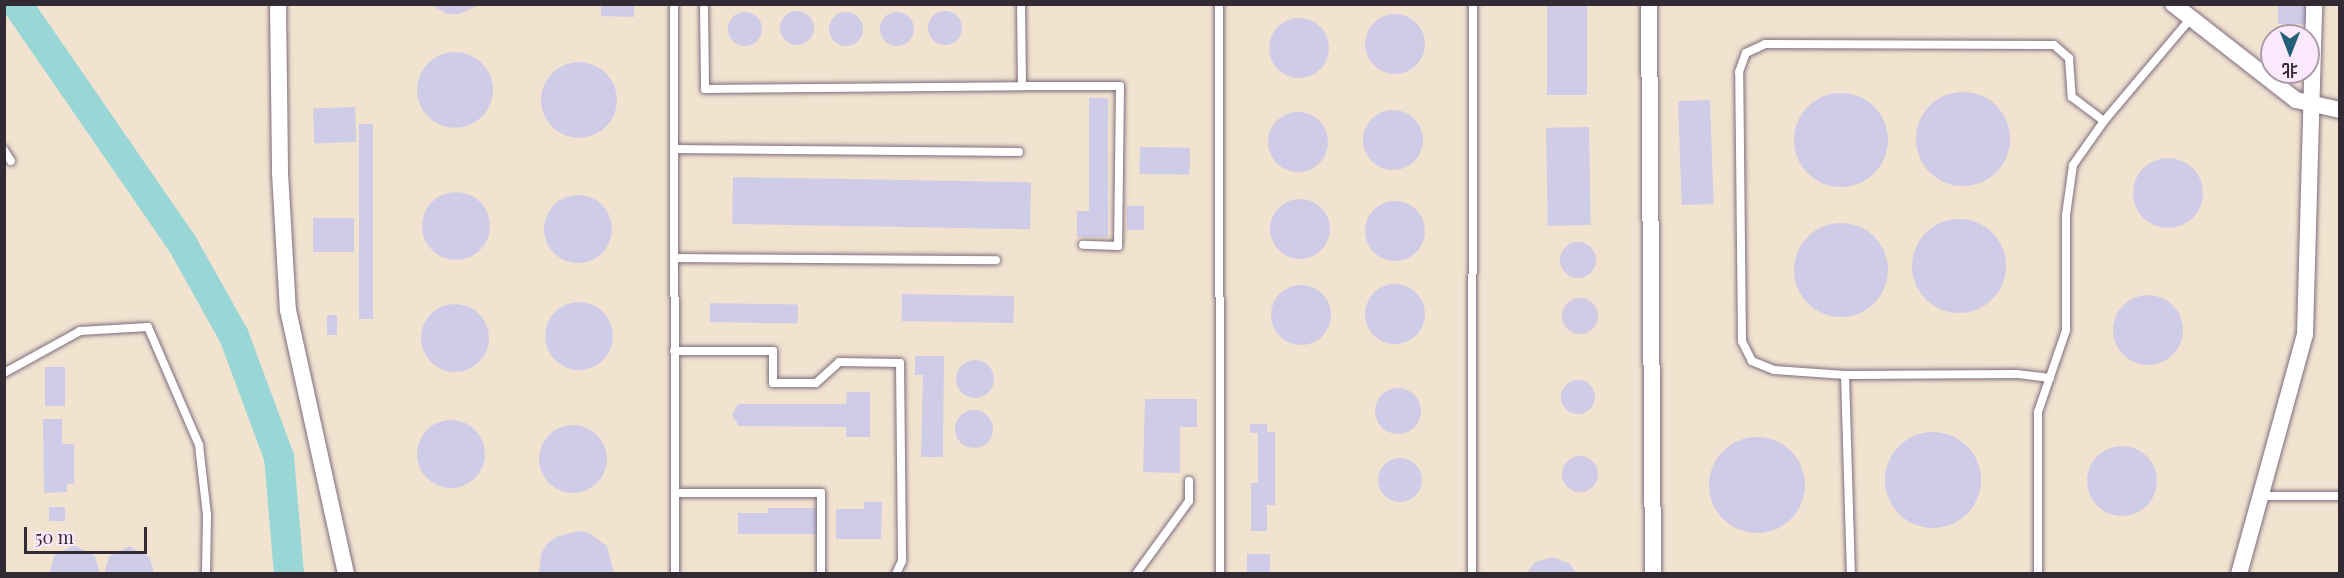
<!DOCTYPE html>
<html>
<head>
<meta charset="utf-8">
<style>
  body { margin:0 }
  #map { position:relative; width:2344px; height:578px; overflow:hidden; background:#fee8fd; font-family:"Playfair Display","Noto Sans SC",serif }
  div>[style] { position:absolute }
  .industrial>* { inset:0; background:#f2e3d0 }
  .river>* { height:30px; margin:-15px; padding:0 15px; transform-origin:15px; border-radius:15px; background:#98d7d6 }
  .building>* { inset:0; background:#cfcce7; transform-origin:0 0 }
  .round { border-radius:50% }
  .roads { filter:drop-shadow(0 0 2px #7f6c7f) drop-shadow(0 0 2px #7f6c7f) }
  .lane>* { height:8px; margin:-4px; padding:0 4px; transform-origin:4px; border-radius:4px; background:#fff }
  .street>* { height:16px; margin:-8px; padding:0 8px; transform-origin:8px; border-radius:8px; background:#fff }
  span { translate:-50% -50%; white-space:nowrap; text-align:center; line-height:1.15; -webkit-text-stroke:6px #fee8fd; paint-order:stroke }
  .frame { position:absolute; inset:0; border:6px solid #332b33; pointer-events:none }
  .north { position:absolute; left:2260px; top:24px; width:60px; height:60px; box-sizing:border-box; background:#fee8fd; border:2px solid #ad9cac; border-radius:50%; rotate:180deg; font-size:16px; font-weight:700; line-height:24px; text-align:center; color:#332b33 }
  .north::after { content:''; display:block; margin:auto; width:21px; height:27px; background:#226077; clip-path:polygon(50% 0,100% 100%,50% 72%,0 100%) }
  .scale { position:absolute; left:24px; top:527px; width:123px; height:27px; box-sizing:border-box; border:3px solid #332b33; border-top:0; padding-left:8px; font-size:18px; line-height:21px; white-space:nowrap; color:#332b33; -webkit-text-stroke:4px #fee8fd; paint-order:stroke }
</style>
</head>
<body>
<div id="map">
  <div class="industrial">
    <i style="clip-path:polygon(evenodd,4px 5px,2339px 5px,2339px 573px,5px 573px,4px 5px,2272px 36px,2308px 36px,2308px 72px,2272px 72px,2272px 36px)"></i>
  </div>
  <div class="river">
    <i style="left:17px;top:4px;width:290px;rotate:55.4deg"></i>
    <i style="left:182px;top:243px;width:107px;rotate:60.8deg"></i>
    <i style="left:234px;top:336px;width:129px;rotate:69.6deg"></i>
    <i style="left:279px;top:457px;width:117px;rotate:85.1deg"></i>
  </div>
  <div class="building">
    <i style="clip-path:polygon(429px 4px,481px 4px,459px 14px,448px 14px)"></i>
    <i style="left:1547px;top:4px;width:40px;height:91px"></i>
    <i style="left:2278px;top:4px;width:29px;height:20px"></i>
    <i style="clip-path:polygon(634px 5px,634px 17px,601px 16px,601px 6px)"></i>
    <i class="round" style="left:928px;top:11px;width:34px;height:34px"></i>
    <i class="round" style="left:780px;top:11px;width:34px;height:34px"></i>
    <i class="round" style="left:880px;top:12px;width:34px;height:34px"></i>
    <i class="round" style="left:829px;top:12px;width:34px;height:34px"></i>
    <i class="round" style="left:728px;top:12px;width:34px;height:34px"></i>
    <i class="round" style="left:1365px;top:14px;width:60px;height:60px"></i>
    <i class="round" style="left:1269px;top:18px;width:60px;height:60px"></i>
    <i class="round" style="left:417px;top:52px;width:76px;height:76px"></i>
    <i class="round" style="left:541px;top:62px;width:76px;height:76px"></i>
    <i class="round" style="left:1916px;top:92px;width:94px;height:94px"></i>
    <i class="round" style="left:1794px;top:93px;width:94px;height:94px"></i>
    <i style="clip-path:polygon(1089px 98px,1108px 98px,1108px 237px,1077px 237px,1077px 211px,1089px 211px)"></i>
    <i style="left:1710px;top:100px;width:104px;height:32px;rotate:88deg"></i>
    <i style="left:355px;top:107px;width:35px;height:42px;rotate:88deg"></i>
    <i class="round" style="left:1363px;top:110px;width:60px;height:60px"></i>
    <i class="round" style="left:1268px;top:112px;width:60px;height:60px"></i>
    <i style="left:359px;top:124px;width:14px;height:195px"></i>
    <i style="left:1589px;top:127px;width:98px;height:43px;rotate:89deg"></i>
    <i style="left:1140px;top:147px;width:50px;height:27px;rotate:1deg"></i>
    <i class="round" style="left:2133px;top:158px;width:70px;height:70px"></i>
    <i style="left:733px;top:177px;width:298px;height:47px;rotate:1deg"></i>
    <i class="round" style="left:422px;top:192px;width:68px;height:68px"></i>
    <i class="round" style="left:544px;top:195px;width:68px;height:68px"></i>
    <i class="round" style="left:1270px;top:199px;width:60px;height:60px"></i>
    <i class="round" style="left:1365px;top:201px;width:60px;height:60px"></i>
    <i style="left:1127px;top:206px;width:17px;height:24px"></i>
    <i style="left:354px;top:218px;width:34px;height:41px;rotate:90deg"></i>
    <i class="round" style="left:1912px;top:219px;width:94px;height:94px"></i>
    <i class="round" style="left:1794px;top:223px;width:94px;height:94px"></i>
    <i class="round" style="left:1560px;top:242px;width:36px;height:36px"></i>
    <i class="round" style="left:1365px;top:284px;width:60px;height:60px"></i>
    <i class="round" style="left:1271px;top:285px;width:60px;height:60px"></i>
    <i style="left:902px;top:294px;width:112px;height:27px;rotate:1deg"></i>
    <i class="round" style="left:2113px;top:295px;width:70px;height:70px"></i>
    <i class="round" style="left:1562px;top:298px;width:36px;height:36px"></i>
    <i class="round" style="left:545px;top:302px;width:68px;height:68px"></i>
    <i style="left:710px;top:303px;width:88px;height:19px;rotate:1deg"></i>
    <i class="round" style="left:421px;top:304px;width:68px;height:68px"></i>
    <i style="left:327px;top:315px;width:10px;height:20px"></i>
    <i style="clip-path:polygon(915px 356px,944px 356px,943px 457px,921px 457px,923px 375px,915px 375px)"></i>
    <i class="round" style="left:956px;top:360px;width:38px;height:38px"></i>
    <i style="left:45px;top:367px;width:20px;height:39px"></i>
    <i class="round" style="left:1561px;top:380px;width:34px;height:34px"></i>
    <i class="round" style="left:1375px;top:388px;width:46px;height:46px"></i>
    <i style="clip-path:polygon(847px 392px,870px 392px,870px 437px,846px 437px,846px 427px,739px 426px,732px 415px,738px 404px,846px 404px)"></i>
    <i style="clip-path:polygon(1145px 399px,1197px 399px,1197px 427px,1180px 427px,1180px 473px,1143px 472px)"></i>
    <i class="round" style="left:955px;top:410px;width:38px;height:38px"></i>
    <i style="clip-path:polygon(43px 419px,62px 419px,62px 444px,74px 444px,74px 484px,67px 484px,67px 492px,44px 493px)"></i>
    <i class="round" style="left:417px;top:420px;width:68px;height:68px"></i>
    <i style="clip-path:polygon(1250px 424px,1267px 424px,1267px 432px,1275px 432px,1275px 505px,1267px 505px,1267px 531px,1251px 531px,1251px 483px,1258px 483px,1258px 433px,1250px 433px)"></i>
    <i class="round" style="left:539px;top:425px;width:68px;height:68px"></i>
    <i class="round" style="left:1885px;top:432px;width:96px;height:96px"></i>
    <i class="round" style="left:1709px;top:437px;width:96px;height:96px"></i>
    <i class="round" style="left:2087px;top:446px;width:70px;height:70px"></i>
    <i class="round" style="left:1562px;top:456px;width:36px;height:36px"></i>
    <i class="round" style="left:1378px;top:458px;width:44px;height:44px"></i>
    <i style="clip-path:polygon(864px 502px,882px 502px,881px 539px,836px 539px,836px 509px,864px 509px)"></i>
    <i style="left:49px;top:507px;width:16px;height:14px"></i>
    <i style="clip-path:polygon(768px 508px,817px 508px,817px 534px,738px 534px,738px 513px,768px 513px)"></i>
    <i style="clip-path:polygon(578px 531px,589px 533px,607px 546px,614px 574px,539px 574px,541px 554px,547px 544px,556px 537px)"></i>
    <i style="clip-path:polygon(74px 545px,95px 556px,100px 574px,49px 574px,54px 556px)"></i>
    <i style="clip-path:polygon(129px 546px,150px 557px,154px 574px,104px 574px,109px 557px)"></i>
    <i style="left:1247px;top:554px;width:23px;height:20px"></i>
    <i style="clip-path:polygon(1553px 557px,1570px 564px,1577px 574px,1526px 574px,1535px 562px)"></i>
  </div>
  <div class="roads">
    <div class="lane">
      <i style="left:674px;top:4px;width:570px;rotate:89.9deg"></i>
      <i style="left:704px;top:4px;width:85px;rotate:89.3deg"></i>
      <i style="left:705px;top:89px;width:317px;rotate:-0.5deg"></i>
      <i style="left:1022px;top:86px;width:82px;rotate:-90.7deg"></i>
      <i style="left:1219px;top:4px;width:570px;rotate:89.9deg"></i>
      <i style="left:1022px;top:86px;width:98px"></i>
      <i style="left:1120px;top:86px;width:160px;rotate:90.7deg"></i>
      <i style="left:1118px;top:246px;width:35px;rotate:-178deg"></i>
      <i style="left:674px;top:149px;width:345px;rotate:0.5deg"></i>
      <i style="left:4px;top:150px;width:13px;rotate:58deg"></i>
      <i style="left:674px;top:258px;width:322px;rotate:0.4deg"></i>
      <i style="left:674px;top:351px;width:99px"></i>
      <i style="left:773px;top:351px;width:32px;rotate:90deg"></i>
      <i style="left:773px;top:383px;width:43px"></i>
      <i style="left:816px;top:383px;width:31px;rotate:-42deg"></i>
      <i style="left:839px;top:362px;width:61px;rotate:0.9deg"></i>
      <i style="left:900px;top:363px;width:198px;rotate:89.4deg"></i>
      <i style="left:902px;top:561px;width:14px;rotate:115deg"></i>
      <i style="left:4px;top:373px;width:87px;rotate:-28.9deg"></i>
      <i style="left:80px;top:331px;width:68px;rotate:-3.4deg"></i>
      <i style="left:148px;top:327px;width:129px;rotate:66.6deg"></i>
      <i style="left:199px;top:445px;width:70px;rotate:83.5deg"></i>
      <i style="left:207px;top:515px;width:59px;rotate:91deg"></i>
      <i style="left:1845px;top:375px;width:199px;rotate:88.3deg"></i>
      <i style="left:2050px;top:378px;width:34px;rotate:-173deg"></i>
      <i style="left:2016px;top:374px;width:171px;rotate:179.7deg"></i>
      <i style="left:1845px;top:375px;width:71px;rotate:-176deg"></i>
      <i style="left:1774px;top:370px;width:24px;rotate:-158deg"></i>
      <i style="left:1752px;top:361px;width:22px;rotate:-117deg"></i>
      <i style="left:1742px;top:341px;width:269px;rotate:-90.6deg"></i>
      <i style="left:1739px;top:72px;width:20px;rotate:-70deg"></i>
      <i style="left:1746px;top:53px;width:21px;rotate:-25deg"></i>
      <i style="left:1765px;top:44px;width:289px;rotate:0.2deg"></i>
      <i style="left:2054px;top:45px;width:20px;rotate:41deg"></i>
      <i style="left:2069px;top:58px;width:39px;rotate:86deg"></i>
      <i style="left:2072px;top:97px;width:40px;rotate:37deg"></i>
      <i style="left:675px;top:493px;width:146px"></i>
      <i style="left:821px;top:493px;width:81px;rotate:90deg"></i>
      <i style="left:2261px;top:496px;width:79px"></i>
      <i style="left:1136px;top:574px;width:90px;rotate:-54deg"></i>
      <i style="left:1189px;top:501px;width:20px;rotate:-90deg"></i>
      <i style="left:1472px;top:574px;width:570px;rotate:-89.9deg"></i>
      <i style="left:2038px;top:574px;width:162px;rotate:-90deg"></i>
      <i style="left:2038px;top:412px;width:87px;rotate:-71.1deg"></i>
      <i style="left:2066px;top:330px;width:115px;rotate:-90deg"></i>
      <i style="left:2066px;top:215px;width:50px;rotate:-82deg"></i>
      <i style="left:2073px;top:165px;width:54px;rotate:-54.8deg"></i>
      <i style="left:2104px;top:121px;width:135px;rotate:-49.8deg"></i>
    </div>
    <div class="street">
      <i style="left:278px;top:4px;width:169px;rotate:89.3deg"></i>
      <i style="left:280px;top:173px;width:137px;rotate:86.7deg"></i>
      <i style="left:288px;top:310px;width:270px;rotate:77.6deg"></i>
      <i style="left:1649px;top:4px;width:570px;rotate:89.6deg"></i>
      <i style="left:2173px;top:4px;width:156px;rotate:38deg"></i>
      <i style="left:2296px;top:100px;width:45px;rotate:12.8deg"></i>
      <i style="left:2239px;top:574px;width:249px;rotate:-74.6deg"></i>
      <i style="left:2305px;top:334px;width:330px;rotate:-88.4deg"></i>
    </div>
  </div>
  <div class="frame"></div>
  <div class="north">北</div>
  <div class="scale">50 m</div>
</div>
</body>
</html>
